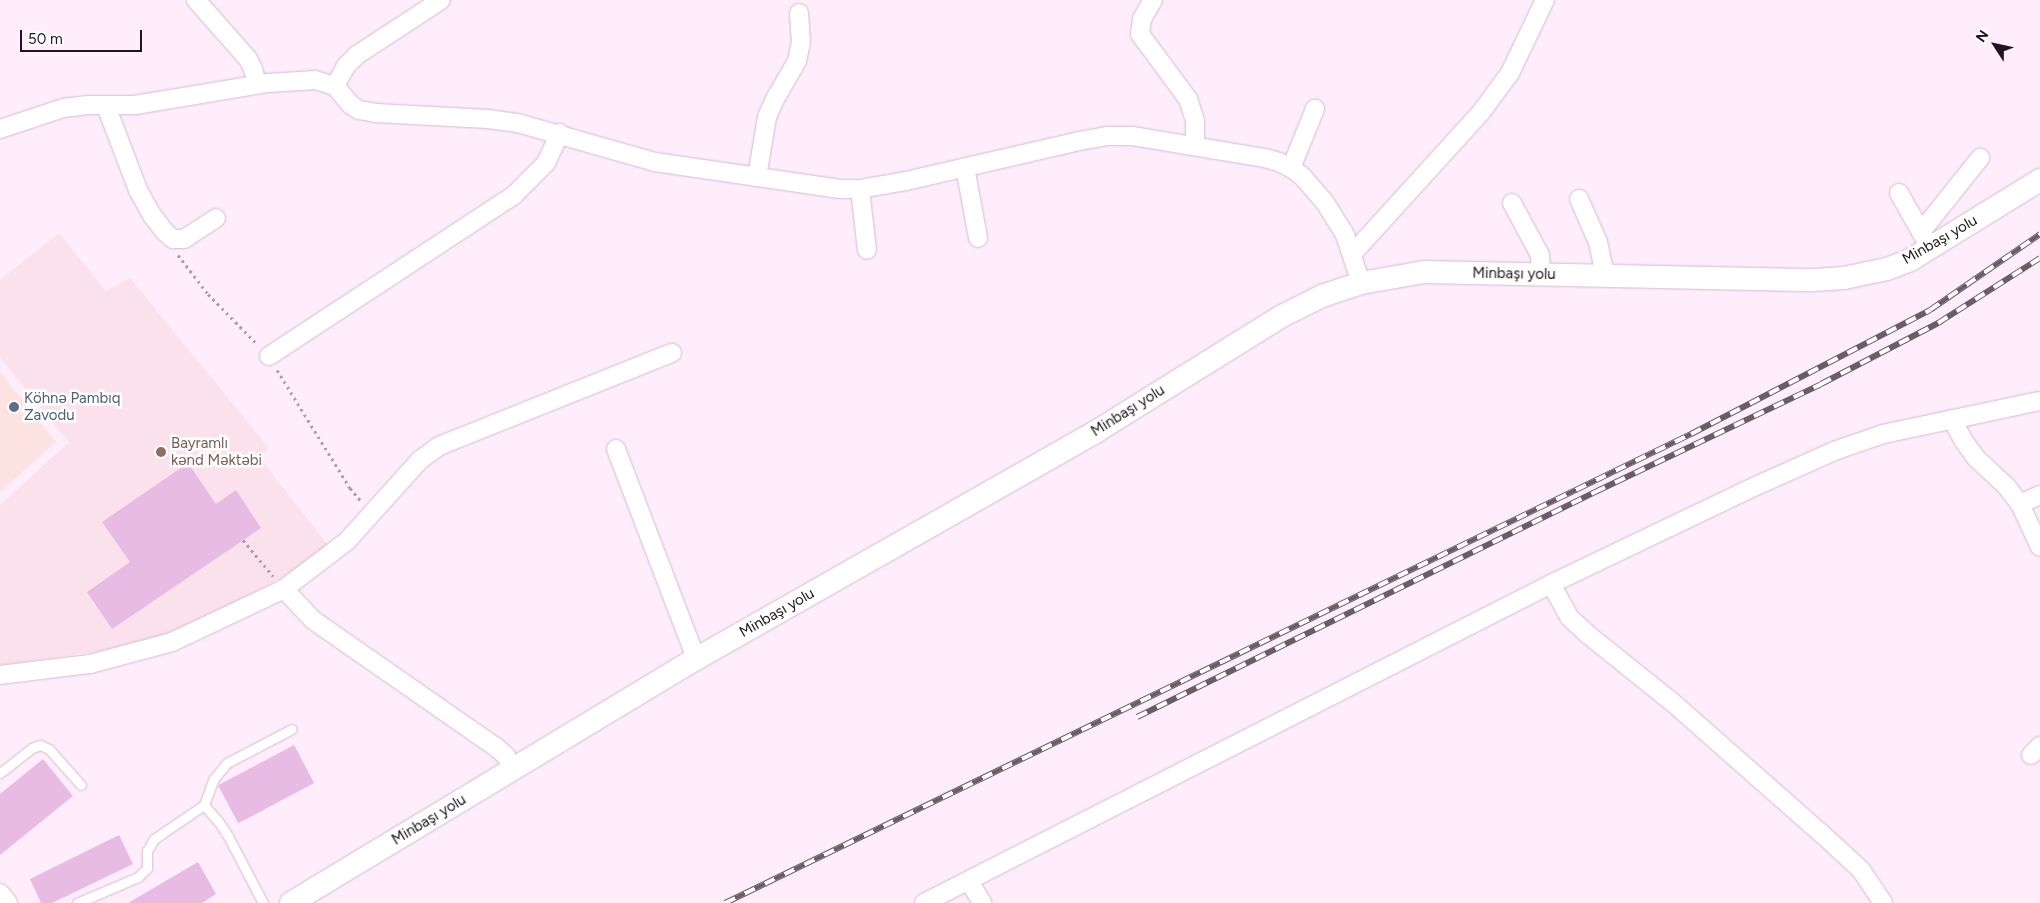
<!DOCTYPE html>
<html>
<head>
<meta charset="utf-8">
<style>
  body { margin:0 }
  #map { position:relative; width:2040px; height:903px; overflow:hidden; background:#ffedfc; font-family:Figtree,sans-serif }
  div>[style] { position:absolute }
  .industrial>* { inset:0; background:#fde2e2 }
  .education>* { inset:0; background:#fae1eb }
  .building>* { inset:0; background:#e7bbe3; transform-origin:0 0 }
  .path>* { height:3px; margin-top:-1.5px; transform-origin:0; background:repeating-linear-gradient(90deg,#ac9daa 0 2.5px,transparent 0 6.5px) }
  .roads { filter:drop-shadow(0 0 1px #d2bdd0) drop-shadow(0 0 1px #d2bdd0) }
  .service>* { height:9px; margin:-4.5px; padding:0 4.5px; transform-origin:4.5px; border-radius:4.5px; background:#fff }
  .minor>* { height:18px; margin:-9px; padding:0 9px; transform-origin:9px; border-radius:9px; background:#fff }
  .tertiary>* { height:22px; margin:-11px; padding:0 11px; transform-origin:11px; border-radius:11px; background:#fff }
  .rail>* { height:5.5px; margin-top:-2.75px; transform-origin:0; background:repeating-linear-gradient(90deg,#fff 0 11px,#695e67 0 22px); box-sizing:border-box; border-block:1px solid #695e67 }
  .dots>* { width:14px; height:14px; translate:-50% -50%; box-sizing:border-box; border:2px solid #fff; border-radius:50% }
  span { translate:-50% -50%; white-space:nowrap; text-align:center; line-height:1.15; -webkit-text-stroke:5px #fff; paint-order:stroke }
  .street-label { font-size:15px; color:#1e161d }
  .service-label { font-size:15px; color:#4e5e75 }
  .left { translate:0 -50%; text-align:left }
  .education-label { font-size:15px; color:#785e54 }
  .north { position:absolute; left:1970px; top:20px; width:50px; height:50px; -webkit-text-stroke:4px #fff; paint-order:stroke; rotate:305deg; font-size:14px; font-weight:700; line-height:20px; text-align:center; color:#1e161d }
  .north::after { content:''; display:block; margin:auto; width:18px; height:22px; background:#1e161d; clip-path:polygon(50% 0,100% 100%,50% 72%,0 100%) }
  .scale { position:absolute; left:20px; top:30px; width:122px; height:22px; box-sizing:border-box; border:2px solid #1e161d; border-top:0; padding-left:6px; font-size:15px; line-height:18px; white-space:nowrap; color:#1e161d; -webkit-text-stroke:4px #fff; paint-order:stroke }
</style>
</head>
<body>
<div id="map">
  <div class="industrial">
    <i style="clip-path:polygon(0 372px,56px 442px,0 492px)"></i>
  </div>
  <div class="education">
    <i style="clip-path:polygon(59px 233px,106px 291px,130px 278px,269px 448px,259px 457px,328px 545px,284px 576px,222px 610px,163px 635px,123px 648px,0 665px,0 505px,69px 442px,0 358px,0 280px)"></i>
  </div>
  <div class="building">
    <i style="clip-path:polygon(188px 463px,216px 504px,236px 490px,261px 528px,112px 629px,87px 592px,130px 562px,102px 522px)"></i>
    <i style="left:294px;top:745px;width:43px;height:86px;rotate:62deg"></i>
    <i style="clip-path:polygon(43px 759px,73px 796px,0 855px,0 794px)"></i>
    <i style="clip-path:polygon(119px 835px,133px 864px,52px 903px,41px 903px,30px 879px)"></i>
    <i style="clip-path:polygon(198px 862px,216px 894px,202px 903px,128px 903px)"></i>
  </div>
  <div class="path">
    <i style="left:178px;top:255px;width:49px;rotate:52.4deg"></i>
    <i style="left:208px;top:294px;width:71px;rotate:45.6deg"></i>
    <i style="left:277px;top:370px;width:139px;rotate:58.3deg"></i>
    <i style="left:350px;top:488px;width:17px;rotate:50deg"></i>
    <i style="left:243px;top:540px;width:47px;rotate:50.2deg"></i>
  </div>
  <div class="roads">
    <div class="service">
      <i style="left:0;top:773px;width:41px;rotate:-38deg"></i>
      <i style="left:32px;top:748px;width:9px;rotate:-21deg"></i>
      <i style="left:40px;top:745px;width:10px;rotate:24deg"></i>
      <i style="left:49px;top:749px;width:48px;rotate:48.4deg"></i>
      <i style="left:204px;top:805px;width:21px;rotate:49deg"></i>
      <i style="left:218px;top:821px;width:18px;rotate:56deg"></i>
      <i style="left:228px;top:836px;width:76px;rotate:62.4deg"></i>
      <i style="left:77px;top:903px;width:66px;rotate:-23.1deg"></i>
      <i style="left:138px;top:877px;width:13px;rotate:-45deg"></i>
      <i style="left:147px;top:868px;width:17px;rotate:-90deg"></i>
      <i style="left:147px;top:851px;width:14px;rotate:-60deg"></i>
      <i style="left:154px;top:839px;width:60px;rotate:-34.2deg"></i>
      <i style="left:204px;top:805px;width:27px;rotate:-70deg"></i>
      <i style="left:213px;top:780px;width:22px;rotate:-51deg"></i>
      <i style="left:227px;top:763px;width:73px;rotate:-27.6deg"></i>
    </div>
    <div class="minor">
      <i style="left:196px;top:0;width:79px;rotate:48.6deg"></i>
      <i style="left:248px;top:59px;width:11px;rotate:63deg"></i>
      <i style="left:253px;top:69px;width:16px;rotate:75deg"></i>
      <i style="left:1153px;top:0;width:22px;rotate:120deg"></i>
      <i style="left:1142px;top:19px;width:15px;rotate:98deg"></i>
      <i style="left:1140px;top:34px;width:81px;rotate:53.6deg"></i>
      <i style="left:1188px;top:99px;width:23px;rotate:72deg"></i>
      <i style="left:1195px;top:121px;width:25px;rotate:90deg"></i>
      <i style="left:335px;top:86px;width:23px;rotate:-61deg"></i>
      <i style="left:346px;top:66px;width:16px;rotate:-45deg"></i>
      <i style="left:357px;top:55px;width:100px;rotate:-33.2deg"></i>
      <i style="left:106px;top:106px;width:90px;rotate:69.1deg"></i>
      <i style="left:138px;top:190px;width:29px;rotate:61deg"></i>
      <i style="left:152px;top:215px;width:21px;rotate:53deg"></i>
      <i style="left:165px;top:232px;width:11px;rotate:41deg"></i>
      <i style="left:173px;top:239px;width:11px"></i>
      <i style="left:184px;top:239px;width:38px;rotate:-33deg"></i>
      <i style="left:0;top:129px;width:66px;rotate:-18.4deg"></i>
      <i style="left:63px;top:108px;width:25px;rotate:-7deg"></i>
      <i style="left:88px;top:105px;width:47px"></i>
      <i style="left:135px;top:105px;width:135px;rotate:-9.4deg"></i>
      <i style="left:268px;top:83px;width:47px;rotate:-3.7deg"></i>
      <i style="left:315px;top:80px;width:21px;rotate:17deg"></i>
      <i style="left:335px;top:86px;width:25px;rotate:50deg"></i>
      <i style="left:351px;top:105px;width:9px;rotate:32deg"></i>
      <i style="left:359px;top:110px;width:17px;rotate:10deg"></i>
      <i style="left:376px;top:113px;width:112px;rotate:3.1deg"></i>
      <i style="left:488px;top:119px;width:30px;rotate:8deg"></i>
      <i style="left:518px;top:123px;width:142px;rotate:15.9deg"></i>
      <i style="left:655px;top:162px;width:187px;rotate:8.3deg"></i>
      <i style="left:840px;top:189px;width:20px"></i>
      <i style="left:860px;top:189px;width:47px;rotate:-9.9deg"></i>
      <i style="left:906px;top:181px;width:178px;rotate:-13deg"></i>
      <i style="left:1079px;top:141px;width:28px;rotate:-10deg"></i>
      <i style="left:1107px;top:136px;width:25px"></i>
      <i style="left:1132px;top:136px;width:135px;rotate:9.4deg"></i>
      <i style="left:1265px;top:158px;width:15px;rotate:16deg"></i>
      <i style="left:1279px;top:162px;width:13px;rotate:27deg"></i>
      <i style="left:1291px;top:168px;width:14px;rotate:36deg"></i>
      <i style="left:1302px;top:176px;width:33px;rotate:49deg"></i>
      <i style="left:1324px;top:201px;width:40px;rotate:58deg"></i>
      <i style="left:1345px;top:235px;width:51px;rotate:71.6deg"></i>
      <i style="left:965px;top:167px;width:72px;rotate:79.6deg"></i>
      <i style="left:1291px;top:168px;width:64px;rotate:-67.9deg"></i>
      <i style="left:757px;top:177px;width:61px;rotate:-80.5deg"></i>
      <i style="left:767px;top:117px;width:20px;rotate:-66deg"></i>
      <i style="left:775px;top:99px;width:44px;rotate:-59.9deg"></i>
      <i style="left:797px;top:61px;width:19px;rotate:-78deg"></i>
      <i style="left:801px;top:42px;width:29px;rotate:-94deg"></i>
      <i style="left:860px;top:189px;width:61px;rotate:83.5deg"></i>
      <i style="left:1899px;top:193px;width:55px;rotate:60.6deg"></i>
      <i style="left:1579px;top:199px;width:47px;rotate:66.2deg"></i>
      <i style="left:1598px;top:242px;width:35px;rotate:78deg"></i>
      <i style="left:1512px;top:203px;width:59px;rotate:61.7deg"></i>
      <i style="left:1540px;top:255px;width:20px;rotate:87deg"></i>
      <i style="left:1921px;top:232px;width:95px;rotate:-51.4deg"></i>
      <i style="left:1353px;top:253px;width:192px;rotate:-47.7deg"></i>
      <i style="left:1482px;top:111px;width:47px;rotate:-53.6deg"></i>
      <i style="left:1510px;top:73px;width:81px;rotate:-64.4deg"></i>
      <i style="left:269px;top:356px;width:293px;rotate:-33.3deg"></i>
      <i style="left:514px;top:195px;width:45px;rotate:-45deg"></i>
      <i style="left:546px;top:163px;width:33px;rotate:-65deg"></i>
      <i style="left:1952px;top:419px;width:24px;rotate:62deg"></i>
      <i style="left:1963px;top:440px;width:22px;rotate:54deg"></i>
      <i style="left:1976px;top:458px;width:41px;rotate:43deg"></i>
      <i style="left:2006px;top:486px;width:23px;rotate:52deg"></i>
      <i style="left:2020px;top:504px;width:47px;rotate:65.1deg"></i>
      <i style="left:616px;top:449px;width:225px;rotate:69.1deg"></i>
      <i style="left:2020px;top:504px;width:22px;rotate:-24deg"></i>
      <i style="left:1551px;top:584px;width:38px;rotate:61deg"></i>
      <i style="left:1569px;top:617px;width:23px;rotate:43deg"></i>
      <i style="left:1586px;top:633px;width:109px;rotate:38.7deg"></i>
      <i style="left:1671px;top:701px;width:203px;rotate:41.4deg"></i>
      <i style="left:1823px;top:835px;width:52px;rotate:42.6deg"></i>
      <i style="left:1861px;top:870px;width:40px;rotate:56deg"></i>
      <i style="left:284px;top:589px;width:42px;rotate:46.9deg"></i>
      <i style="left:313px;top:620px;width:223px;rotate:34.8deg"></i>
      <i style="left:496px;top:747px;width:13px;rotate:42deg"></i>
      <i style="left:506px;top:756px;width:16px;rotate:63deg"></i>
      <i style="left:0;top:675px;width:91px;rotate:-7deg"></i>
      <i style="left:90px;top:664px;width:85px;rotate:-15deg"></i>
      <i style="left:172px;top:642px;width:124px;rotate:-25.3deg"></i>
      <i style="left:284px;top:589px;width:79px;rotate:-37.3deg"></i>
      <i style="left:347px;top:541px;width:109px;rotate:-48deg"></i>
      <i style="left:420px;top:460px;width:24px;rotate:-36deg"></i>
      <i style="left:439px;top:446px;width:251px;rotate:-21.8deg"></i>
      <i style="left:2031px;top:755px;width:13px;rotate:-45deg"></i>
      <i style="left:969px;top:881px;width:26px;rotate:59deg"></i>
      <i style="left:0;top:893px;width:13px;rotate:51deg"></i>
      <i style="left:924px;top:903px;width:703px;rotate:-26.97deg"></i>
      <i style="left:1551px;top:584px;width:217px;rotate:-25.6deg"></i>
      <i style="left:1747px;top:490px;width:95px;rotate:-24.1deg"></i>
      <i style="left:1834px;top:451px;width:52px;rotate:-19.1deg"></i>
      <i style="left:1883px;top:434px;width:160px;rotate:-11.9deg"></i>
    </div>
    <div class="tertiary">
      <i style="left:291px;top:903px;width:473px;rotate:-31.1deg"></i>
      <i style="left:696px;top:659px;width:461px;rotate:-29.6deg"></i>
      <i style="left:1097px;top:431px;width:218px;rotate:-31.9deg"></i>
      <i style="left:1282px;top:316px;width:45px;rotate:-26.6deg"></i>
      <i style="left:1322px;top:296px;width:41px;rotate:-18.4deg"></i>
      <i style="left:1361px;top:283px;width:64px;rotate:-9.9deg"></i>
      <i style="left:1424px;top:272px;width:390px;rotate:1.2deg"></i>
      <i style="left:1814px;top:280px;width:30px;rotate:-4deg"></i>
      <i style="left:1844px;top:278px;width:44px;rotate:-11.8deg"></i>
      <i style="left:1887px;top:269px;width:25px;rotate:-21deg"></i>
      <i style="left:1910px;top:260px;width:153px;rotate:-31.6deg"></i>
    </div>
  </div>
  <div class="rail">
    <i style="left:1137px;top:717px;width:510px;rotate:-26.16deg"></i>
    <i style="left:1595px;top:492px;width:250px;rotate:-25.5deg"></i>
    <i style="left:1821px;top:384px;width:132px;rotate:-27.5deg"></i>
    <i style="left:1938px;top:323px;width:121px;rotate:-32.5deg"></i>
    <i style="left:725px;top:903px;width:1074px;rotate:-25.9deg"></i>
    <i style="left:1691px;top:434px;width:269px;rotate:-27.4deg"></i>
    <i style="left:1930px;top:310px;width:134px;rotate:-34.6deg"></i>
  </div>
  <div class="dots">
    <i style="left:14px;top:407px;background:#5c6f8a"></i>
    <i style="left:161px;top:452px;background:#8d6e63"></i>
  </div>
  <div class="street-label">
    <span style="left:1940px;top:240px;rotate:-30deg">Minbaşı yolu</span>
    <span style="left:1514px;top:274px;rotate:1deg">Minbaşı yolu</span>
    <span style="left:1128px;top:411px;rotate:-32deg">Minbaşı yolu</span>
    <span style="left:777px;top:613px;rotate:-30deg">Minbaşı yolu</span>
    <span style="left:429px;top:820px;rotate:-31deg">Minbaşı yolu</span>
  </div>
  <div class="service-label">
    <span class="left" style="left:24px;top:407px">Köhnə Pambıq<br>Zavodu</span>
  </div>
  <div class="education-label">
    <span class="left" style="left:171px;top:452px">Bayramlı<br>kənd Məktəbi</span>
  </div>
  <div class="north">N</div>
  <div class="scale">50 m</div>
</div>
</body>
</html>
